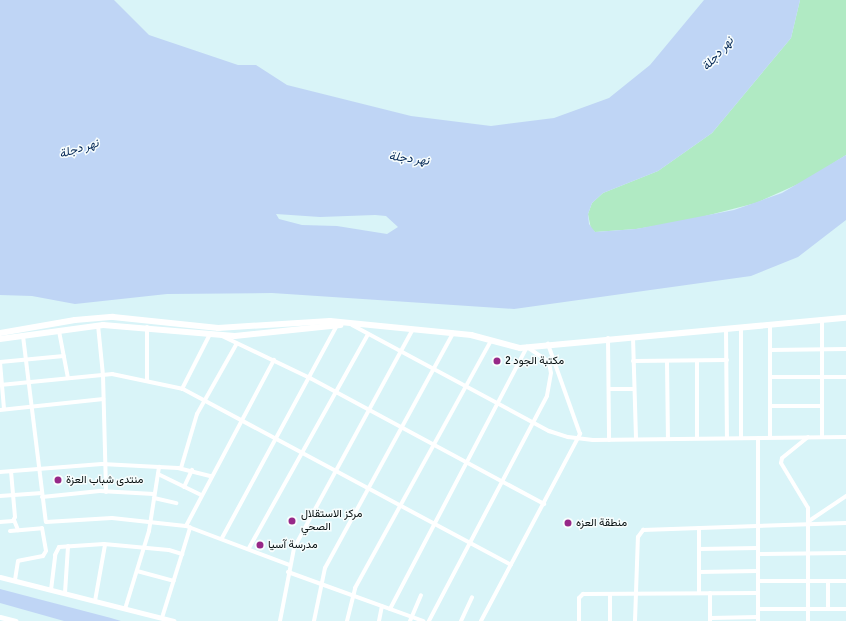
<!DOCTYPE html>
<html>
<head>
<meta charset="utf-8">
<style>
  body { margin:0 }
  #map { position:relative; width:846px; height:621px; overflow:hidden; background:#d9f4f8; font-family:Signika,Vazirmatn,sans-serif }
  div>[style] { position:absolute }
  .green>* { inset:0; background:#b0eac3 }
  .water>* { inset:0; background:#bfd5f5 }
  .minor>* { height:4px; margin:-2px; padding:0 2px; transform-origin:2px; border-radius:2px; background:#fff }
  .tertiary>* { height:5px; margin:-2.5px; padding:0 2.5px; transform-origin:2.5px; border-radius:2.5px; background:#fff }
  .secondary>* { height:6px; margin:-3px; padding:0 3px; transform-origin:3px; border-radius:3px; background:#fff }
  .dots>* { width:11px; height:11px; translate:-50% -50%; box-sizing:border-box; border:2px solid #f7fdfd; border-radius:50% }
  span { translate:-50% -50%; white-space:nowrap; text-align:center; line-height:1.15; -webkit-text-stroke:3px #f7fdfd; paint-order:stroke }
  .poi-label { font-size:11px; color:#071011 }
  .left { translate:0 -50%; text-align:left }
  .water-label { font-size:12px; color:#042856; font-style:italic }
</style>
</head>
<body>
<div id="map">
  <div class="green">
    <i style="clip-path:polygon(800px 0,846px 0,846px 155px,805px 181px,756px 203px,682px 222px,636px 229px,595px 232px,591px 229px,588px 214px,592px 203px,603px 193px,658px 171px,712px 133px,791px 38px)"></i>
  </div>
  <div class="water">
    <i style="clip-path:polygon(evenodd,0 0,114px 0,149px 35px,238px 65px,256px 65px,287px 85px,411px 116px,491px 126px,554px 118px,609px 98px,650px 65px,704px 0,800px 0,791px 38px,712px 133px,658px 171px,603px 193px,592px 203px,588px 214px,589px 224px,595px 232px,636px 229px,734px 210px,782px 193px,846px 155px,846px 220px,798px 257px,751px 276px,514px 309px,272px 293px,167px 294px,75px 304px,32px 296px,0 295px,0 0,276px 214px,320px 217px,375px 215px,386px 216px,398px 227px,387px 234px,337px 226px,302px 225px,279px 219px,276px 214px)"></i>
    <i style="clip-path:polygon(0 589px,111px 618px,121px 621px,64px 621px,0 603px)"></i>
  </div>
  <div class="minor">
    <i style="left:822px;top:321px;width:116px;rotate:90deg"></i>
    <i style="left:98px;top:325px;width:50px;rotate:84.3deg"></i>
    <i style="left:103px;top:375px;width:117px;rotate:88.5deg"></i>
    <i style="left:352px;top:325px;width:224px;rotate:28.3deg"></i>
    <i style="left:549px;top:431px;width:20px;rotate:18deg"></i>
    <i style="left:568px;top:437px;width:25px;rotate:7deg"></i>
    <i style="left:593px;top:440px;width:253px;rotate:-0.7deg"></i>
    <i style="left:770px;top:325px;width:112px;rotate:90deg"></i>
    <i style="left:741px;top:328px;width:110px;rotate:90deg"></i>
    <i style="left:726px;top:329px;width:109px;rotate:89.5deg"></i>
    <i style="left:59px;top:331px;width:48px;rotate:79.2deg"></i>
    <i style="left:23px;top:336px;width:187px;rotate:83deg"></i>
    <i style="left:46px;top:522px;width:66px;rotate:-3.5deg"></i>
    <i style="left:112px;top:518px;width:74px;rotate:6.2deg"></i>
    <i style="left:186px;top:526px;width:111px;rotate:20.6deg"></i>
    <i style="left:222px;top:336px;width:98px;rotate:25.5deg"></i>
    <i style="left:310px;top:378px;width:266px;rotate:28.3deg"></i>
    <i style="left:633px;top:337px;width:102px;rotate:88.3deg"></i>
    <i style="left:608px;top:338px;width:102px;rotate:89.4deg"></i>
    <i style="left:770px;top:350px;width:76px;rotate:-0.8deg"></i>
    <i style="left:633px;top:361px;width:94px;rotate:-0.6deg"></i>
    <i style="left:667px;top:361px;width:77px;rotate:89.3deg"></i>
    <i style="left:697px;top:361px;width:77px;rotate:90deg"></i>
    <i style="left:770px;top:377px;width:76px"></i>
    <i style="left:147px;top:381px;width:54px;rotate:-90deg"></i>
    <i style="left:0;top:385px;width:113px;rotate:-5.6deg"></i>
    <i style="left:112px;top:374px;width:73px;rotate:11.9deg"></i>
    <i style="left:183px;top:389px;width:372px;rotate:28.2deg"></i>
    <i style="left:182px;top:389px;width:62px;rotate:-63deg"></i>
    <i style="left:609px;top:389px;width:25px"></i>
    <i style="left:770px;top:406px;width:52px"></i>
    <i style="left:4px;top:409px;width:47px;rotate:-94.9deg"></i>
    <i style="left:0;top:362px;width:64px;rotate:-5.4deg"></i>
    <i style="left:0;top:410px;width:104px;rotate:-6.1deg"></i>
    <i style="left:808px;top:437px;width:33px;rotate:141deg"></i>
    <i style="left:782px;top:458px;width:5px;rotate:101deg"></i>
    <i style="left:781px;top:463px;width:52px;rotate:59deg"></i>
    <i style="left:808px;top:508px;width:113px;rotate:90deg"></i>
    <i style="left:758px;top:438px;width:183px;rotate:90deg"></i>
    <i style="left:181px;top:468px;width:56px;rotate:-73.5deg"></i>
    <i style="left:197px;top:414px;width:81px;rotate:-60.6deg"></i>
    <i style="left:0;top:472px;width:102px;rotate:-4.5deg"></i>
    <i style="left:102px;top:464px;width:76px;rotate:3deg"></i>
    <i style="left:178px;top:468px;width:34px;rotate:14deg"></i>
    <i style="left:158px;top:474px;width:48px;rotate:26deg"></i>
    <i style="left:184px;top:487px;width:19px;rotate:-65deg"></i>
    <i style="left:0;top:496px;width:42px;rotate:-4.1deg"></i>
    <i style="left:42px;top:497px;width:58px;rotate:-5.9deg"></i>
    <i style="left:100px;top:491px;width:54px;rotate:3.2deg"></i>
    <i style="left:154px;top:498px;width:23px;rotate:13deg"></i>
    <i style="left:14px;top:520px;width:11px;rotate:68deg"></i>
    <i style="left:809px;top:521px;width:45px;rotate:-34deg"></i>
    <i style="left:0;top:522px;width:13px;rotate:-4deg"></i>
    <i style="left:13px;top:521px;width:4px;rotate:-63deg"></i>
    <i style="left:15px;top:517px;width:46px;rotate:-95deg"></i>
    <i style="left:186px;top:526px;width:188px;rotate:-62.1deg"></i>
    <i style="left:699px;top:528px;width:65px;rotate:90deg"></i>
    <i style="left:10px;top:531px;width:32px;rotate:-5deg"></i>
    <i style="left:42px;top:528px;width:23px;rotate:80deg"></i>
    <i style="left:46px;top:551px;width:6px;rotate:121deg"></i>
    <i style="left:43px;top:556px;width:25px;rotate:169deg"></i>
    <i style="left:18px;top:561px;width:20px;rotate:99deg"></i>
    <i style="left:222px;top:538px;width:242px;rotate:-61.6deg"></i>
    <i style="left:249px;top:548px;width:245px;rotate:-60.9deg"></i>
    <i style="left:699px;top:549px;width:59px;rotate:-1deg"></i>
    <i style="left:182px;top:554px;width:28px;rotate:-73deg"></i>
    <i style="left:758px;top:554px;width:88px;rotate:-0.7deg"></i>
    <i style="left:137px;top:571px;width:38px;rotate:15deg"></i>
    <i style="left:288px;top:572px;width:144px;rotate:19.9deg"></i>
    <i style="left:699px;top:572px;width:59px;rotate:-1deg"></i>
    <i style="left:758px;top:581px;width:88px"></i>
    <i style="left:51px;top:590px;width:35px;rotate:-83deg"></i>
    <i style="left:55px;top:555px;width:9px;rotate:-63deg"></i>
    <i style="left:59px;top:547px;width:45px;rotate:-3.8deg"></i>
    <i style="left:104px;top:544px;width:65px;rotate:5.3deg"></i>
    <i style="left:169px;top:550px;width:14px;rotate:17deg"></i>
    <i style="left:182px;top:554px;width:67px;rotate:107.4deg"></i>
    <i style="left:65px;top:593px;width:47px;rotate:-86.3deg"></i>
    <i style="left:710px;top:593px;width:28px;rotate:90deg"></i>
    <i style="left:610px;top:594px;width:27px;rotate:90deg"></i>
    <i style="left:95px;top:601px;width:57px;rotate:-79.9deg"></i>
    <i style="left:125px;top:609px;width:82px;rotate:-72.9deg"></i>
    <i style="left:149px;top:531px;width:65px;rotate:-81.1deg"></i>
    <i style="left:390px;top:609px;width:296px;rotate:-62.4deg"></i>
    <i style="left:527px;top:347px;width:27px;rotate:34deg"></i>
    <i style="left:549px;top:362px;width:11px;rotate:80deg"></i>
    <i style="left:551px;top:373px;width:23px;rotate:100deg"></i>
    <i style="left:547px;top:396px;width:254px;rotate:117.7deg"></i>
    <i style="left:758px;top:609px;width:88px"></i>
    <i style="left:828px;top:609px;width:28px;rotate:-90deg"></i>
    <i style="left:710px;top:618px;width:48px;rotate:-1.2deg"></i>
    <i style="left:280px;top:621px;width:74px;rotate:-79.1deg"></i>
    <i style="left:294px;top:548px;width:249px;rotate:-61.5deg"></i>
    <i style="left:314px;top:621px;width:54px;rotate:-78.3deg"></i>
    <i style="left:325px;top:568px;width:268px;rotate:-61.4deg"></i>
    <i style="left:347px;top:621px;width:34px;rotate:-76deg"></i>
    <i style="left:355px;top:588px;width:282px;rotate:-61.2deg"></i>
    <i style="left:379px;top:621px;width:15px;rotate:-79deg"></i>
    <i style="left:410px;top:621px;width:28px;rotate:-67deg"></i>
    <i style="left:461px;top:621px;width:26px;rotate:-65deg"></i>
    <i style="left:481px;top:621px;width:212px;rotate:-62.1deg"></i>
    <i style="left:580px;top:434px;width:96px;rotate:-109.6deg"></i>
    <i style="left:579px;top:621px;width:23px;rotate:-90deg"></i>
    <i style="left:579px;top:598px;width:6px;rotate:-45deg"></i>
    <i style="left:583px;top:594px;width:175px;rotate:-0.3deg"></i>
    <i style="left:635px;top:621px;width:84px;rotate:-88deg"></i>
    <i style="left:638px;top:537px;width:9px;rotate:-54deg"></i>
    <i style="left:643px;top:530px;width:203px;rotate:-2deg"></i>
  </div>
  <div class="tertiary">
    <i style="left:0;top:577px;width:179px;rotate:14.2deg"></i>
    <i style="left:0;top:617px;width:16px;rotate:14deg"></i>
  </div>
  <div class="secondary">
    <i style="left:0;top:333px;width:76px;rotate:-9.8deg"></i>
    <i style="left:75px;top:320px;width:38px;rotate:-5deg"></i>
    <i style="left:113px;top:317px;width:106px;rotate:6deg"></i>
    <i style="left:218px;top:328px;width:112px;rotate:-3.6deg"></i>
    <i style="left:330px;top:321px;width:142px;rotate:5.7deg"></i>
    <i style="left:471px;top:335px;width:51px;rotate:14.9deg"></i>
    <i style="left:520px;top:348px;width:327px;rotate:-5.3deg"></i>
    <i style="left:0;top:339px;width:104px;rotate:-7.7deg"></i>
    <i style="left:103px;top:325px;width:132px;rotate:4.8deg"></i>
    <i style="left:235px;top:336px;width:106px;rotate:-6deg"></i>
  </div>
  <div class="dots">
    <i style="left:497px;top:361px;background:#972888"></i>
    <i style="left:58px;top:480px;background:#972888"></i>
    <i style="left:292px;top:521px;background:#972888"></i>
    <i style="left:568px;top:523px;background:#972888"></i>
    <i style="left:260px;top:545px;background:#972888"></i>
  </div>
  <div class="poi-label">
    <span class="left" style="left:505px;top:361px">مكتبة الجود 2</span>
    <span class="left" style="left:66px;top:480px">منتدى شباب العزة</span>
    <span class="left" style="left:301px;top:521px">مركز الاستقلال<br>الصحي</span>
    <span class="left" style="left:576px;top:523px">منطقة العزه</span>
    <span class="left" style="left:268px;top:545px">مدرسة آسيا</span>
  </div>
  <div class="water-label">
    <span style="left:718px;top:54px;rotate:-48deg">نهر دجلة</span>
    <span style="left:79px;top:149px;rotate:-17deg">نهر دجلة</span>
    <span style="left:409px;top:159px;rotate:7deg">نهر دجلة</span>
  </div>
</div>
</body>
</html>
